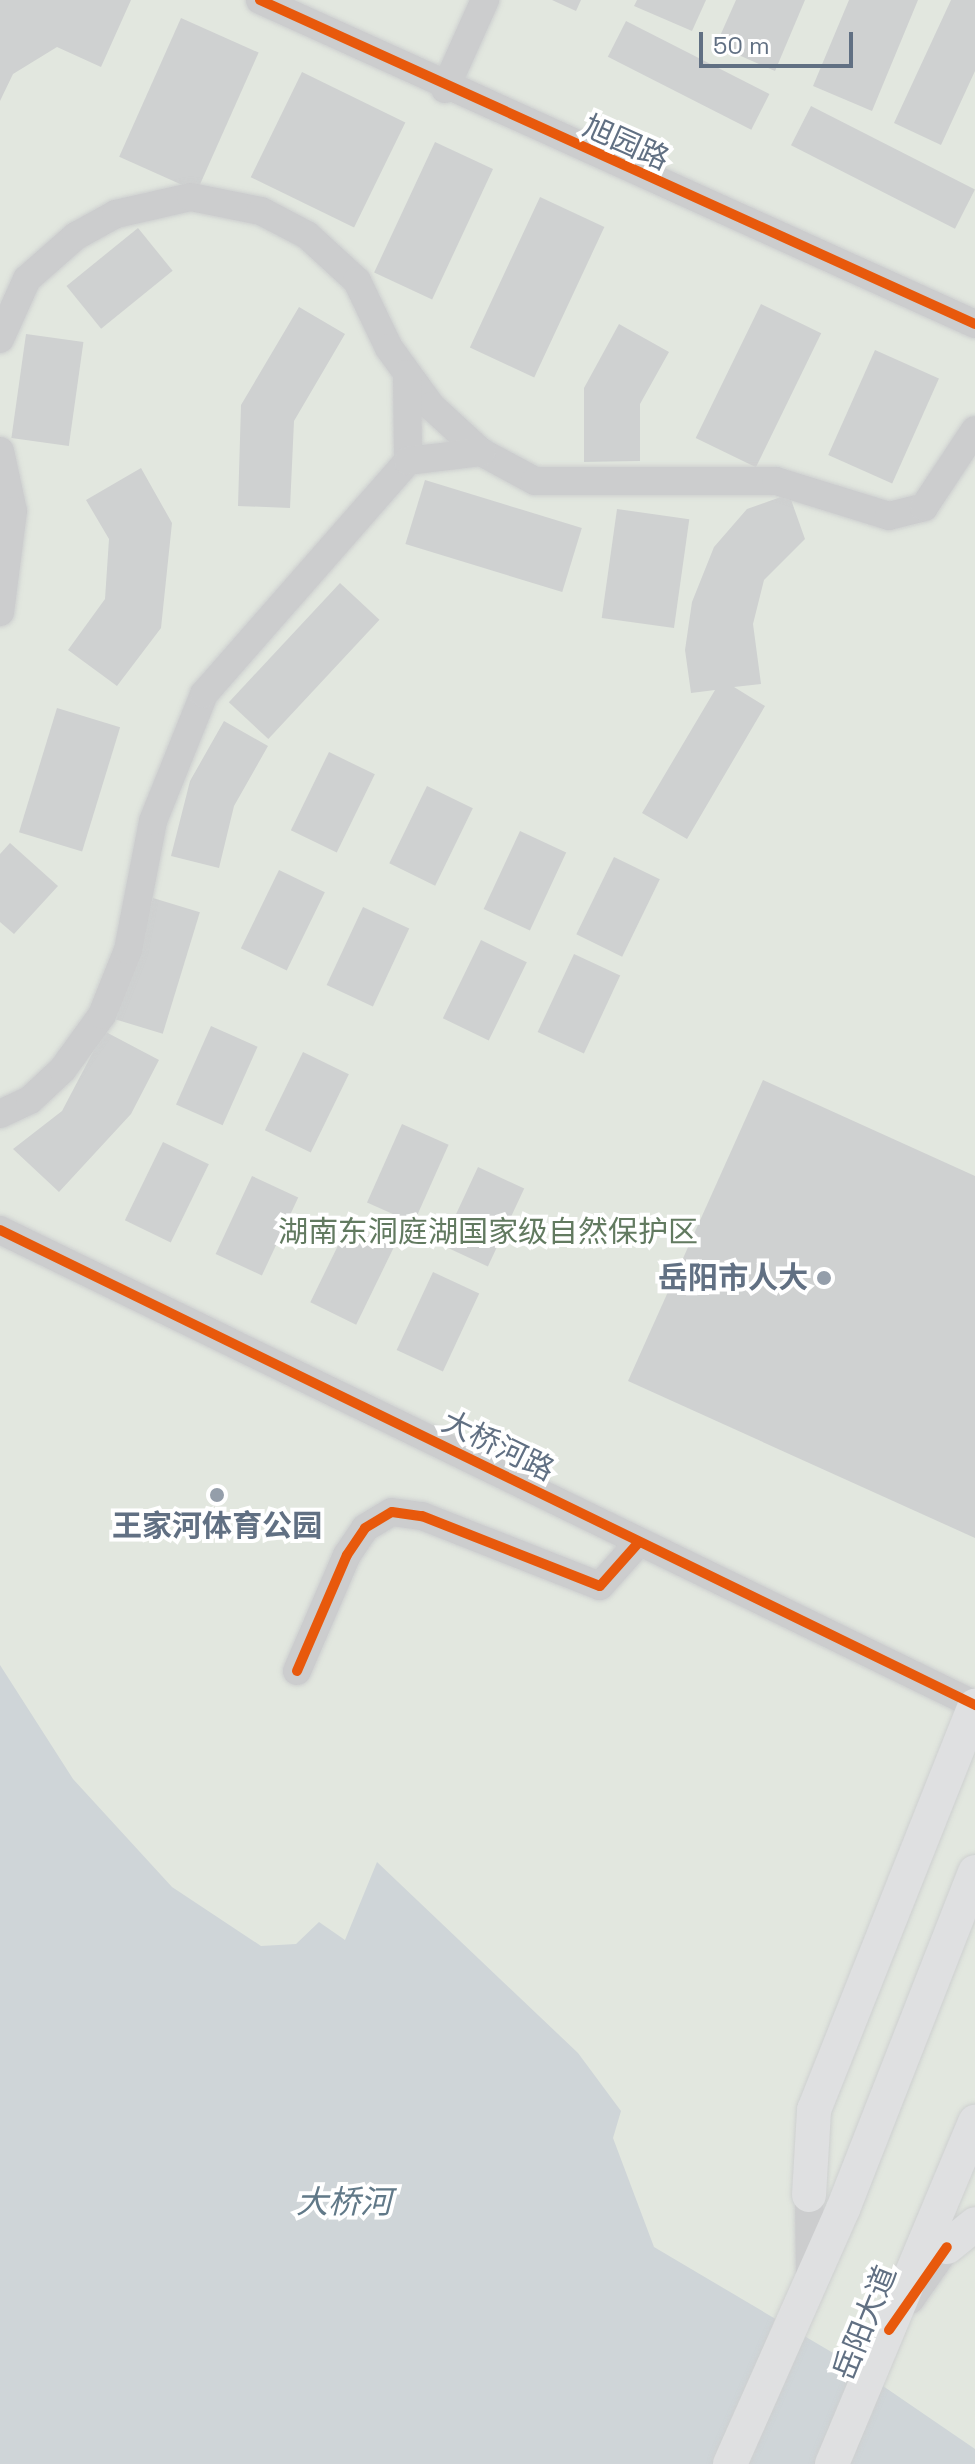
<!DOCTYPE html>
<html>
<head>
<meta charset="utf-8">
<style>
  body { margin:0 }
  #map { position:relative; width:975px; height:2464px; overflow:hidden; background:#f3f4f1; font-family:"Space Grotesk","Noto Sans SC",sans-serif }
  div>[style] { position:absolute }
  .green>* { inset:0; background:#e2e7df; transform-origin:0 0 }
  .water>* { inset:0; background:#cfd5d8 }
  .building>* { inset:0; background:#cfd1d1; transform-origin:0 0 }
  .roads { filter:drop-shadow(0 0 2px #ced0d0) drop-shadow(0 0 2px #ced0d0) }
  .minor>* { height:28px; margin:-14px; padding:0 14px; transform-origin:14px; border-radius:14px; background:#cccdce }
  .major>* { height:34px; margin:-17px; padding:0 17px; transform-origin:17px; border-radius:17px; background:#dfe0e1 }
  .cycleway>* { height:10px; margin:-5px; padding:0 5px; transform-origin:5px; border-radius:5px; background:#e8590c }
  .dots>* { width:22px; height:22px; translate:-50% -50%; box-sizing:border-box; border:4px solid #fff; border-radius:50% }
  span { translate:-50% -50%; white-space:nowrap; text-align:center; line-height:1.15; -webkit-text-stroke:8px #fff; paint-order:stroke }
  .street-label { font-size:30px; color:#617083 }
  .park-label { font-size:30px; color:#627a60 }
  .poi-label { font-size:30px; color:#617083; font-weight:700 }
  .right { translate:-100% -50%; text-align:right }
  .water-label { font-size:32px; color:#617988; font-style:italic }
  .scale { position:absolute; left:699px; top:32px; width:154px; height:36px; box-sizing:border-box; border:4px solid #617083; border-top:0; padding-left:10px; font-size:24px; line-height:28px; white-space:nowrap; color:#617083; -webkit-text-stroke:6px #fff; paint-order:stroke }
</style>
</head>
<body>
<div id="map">
  <div class="green">
    <i style="left:0;top:0;width:975px;height:2464px"></i>
  </div>
  <div class="water">
    <i style="clip-path:polygon(0 1665px,73px 1779px,172px 1887px,261px 1946px,296px 1944px,319px 1922px,345px 1940px,377px 1862px,578px 2053px,621px 2111px,613px 2138px,654px 2247px,845px 2360px,975px 2449px,975px 2464px,0 2464px)"></i>
  </div>
  <div class="building">
    <i style="clip-path:polygon(0 0,131px 0,101px 67px,57px 47px,13px 74px,0 101px)"></i>
    <i style="clip-path:polygon(552px 0,581px 0,576px 11px)"></i>
    <i style="clip-path:polygon(637px 0,706px 0,692px 31px,634px 6px)"></i>
    <i style="clip-path:polygon(736px 0,805px 0,775px 71px,716px 45px)"></i>
    <i style="clip-path:polygon(849px 0,918px 0,872px 111px,813px 86px)"></i>
    <i style="clip-path:polygon(951px 0,975px 0,975px 71px,941px 145px,894px 123px)"></i>
    <i style="left:181px;top:18px;width:85px;height:152px;rotate:24deg"></i>
    <i style="left:626px;top:21px;width:161px;height:40px;rotate:27deg"></i>
    <i style="left:302px;top:72px;width:115px;height:117px;rotate:26deg"></i>
    <i style="left:811px;top:106px;width:184px;height:44px;rotate:27deg"></i>
    <i style="left:435px;top:142px;width:64px;height:144px;rotate:25deg"></i>
    <i style="left:540px;top:197px;width:71px;height:166px;rotate:25deg"></i>
    <i style="left:138px;top:228px;width:55px;height:92px;rotate:51deg"></i>
    <i style="left:761px;top:304px;width:67px;height:149px;rotate:26deg"></i>
    <i style="clip-path:polygon(299px 307px,345px 334px,294px 421px,290px 508px,238px 506px,241px 405px)"></i>
    <i style="clip-path:polygon(619px 324px,669px 352px,640px 404px,640px 461px,584px 462px,584px 388px)"></i>
    <i style="left:26px;top:334px;width:58px;height:105px;rotate:8deg"></i>
    <i style="left:875px;top:350px;width:70px;height:115px;rotate:24deg"></i>
    <i style="clip-path:polygon(141px 468px,172px 523px,161px 628px,117px 686px,68px 650px,105px 599px,109px 539px,86px 500px)"></i>
    <i style="left:425px;top:480px;width:164px;height:67px;rotate:17deg"></i>
    <i style="clip-path:polygon(789px 494px,805px 539px,764px 580px,753px 624px,761px 684px,734px 687px,765px 706px,687px 839px,642px 813px,715px 690px,691px 693px,685px 650px,692px 602px,714px 547px,747px 509px)"></i>
    <i style="left:617px;top:509px;width:73px;height:110px;rotate:8deg"></i>
    <i style="left:340px;top:583px;width:54px;height:163px;rotate:43deg"></i>
    <i style="left:57px;top:708px;width:66px;height:130px;rotate:17deg"></i>
    <i style="clip-path:polygon(224px 721px,268px 746px,234px 806px,219px 868px,171px 856px,190px 781px)"></i>
    <i style="left:329px;top:752px;width:51px;height:87px;rotate:26deg"></i>
    <i style="left:427px;top:786px;width:51px;height:86px;rotate:26deg"></i>
    <i style="left:520px;top:831px;width:51px;height:86px;rotate:25deg"></i>
    <i style="clip-path:polygon(10px 843px,58px 886px,14px 934px,0 922px,0 854px)"></i>
    <i style="left:614px;top:857px;width:51px;height:86px;rotate:26deg"></i>
    <i style="left:279px;top:870px;width:51px;height:87px;rotate:26deg"></i>
    <i style="left:153px;top:898px;width:49px;height:127px;rotate:17deg"></i>
    <i style="left:363px;top:907px;width:51px;height:86px;rotate:25deg"></i>
    <i style="left:481px;top:940px;width:51px;height:87px;rotate:26deg"></i>
    <i style="left:574px;top:954px;width:51px;height:86px;rotate:25deg"></i>
    <i style="left:211px;top:1026px;width:51px;height:86px;rotate:24deg"></i>
    <i style="clip-path:polygon(104px 1031px,159px 1060px,131px 1114px,59px 1192px,13px 1149px,62px 1111px)"></i>
    <i style="left:303px;top:1052px;width:51px;height:87px;rotate:26deg"></i>
    <i style="clip-path:polygon(763px 1080px,975px 1176px,975px 1538px,628px 1381px)"></i>
    <i style="left:402px;top:1124px;width:51px;height:86px;rotate:24deg"></i>
    <i style="left:163px;top:1142px;width:51px;height:87px;rotate:26deg"></i>
    <i style="left:478px;top:1167px;width:51px;height:86px;rotate:25deg"></i>
    <i style="left:252px;top:1176px;width:51px;height:86px;rotate:25deg"></i>
    <i style="left:348px;top:1225px;width:51px;height:86px;rotate:26deg"></i>
    <i style="left:433px;top:1272px;width:51px;height:86px;rotate:25deg"></i>
  </div>
  <div class="roads">
    <div class="minor">
      <i style="left:260px;top:0;width:785px;rotate:24.38deg"></i>
      <i style="left:445px;top:89px;width:98px;rotate:-65.8deg"></i>
      <i style="left:0;top:339px;width:66px;rotate:-65.8deg"></i>
      <i style="left:27px;top:279px;width:65px;rotate:-41.3deg"></i>
      <i style="left:76px;top:236px;width:46px;rotate:-28.8deg"></i>
      <i style="left:116px;top:214px;width:77px;rotate:-12.8deg"></i>
      <i style="left:191px;top:197px;width:71px;rotate:11.3deg"></i>
      <i style="left:261px;top:211px;width:52px;rotate:27.6deg"></i>
      <i style="left:307px;top:235px;width:68px;rotate:42.6deg"></i>
      <i style="left:357px;top:281px;width:74px;rotate:64.5deg"></i>
      <i style="left:389px;top:348px;width:72px;rotate:54.1deg"></i>
      <i style="left:431px;top:406px;width:68px;rotate:42.6deg"></i>
      <i style="left:481px;top:452px;width:61px;rotate:28.2deg"></i>
      <i style="left:535px;top:481px;width:241px"></i>
      <i style="left:776px;top:481px;width:118px;rotate:17.2deg"></i>
      <i style="left:889px;top:516px;width:36px;rotate:-14deg"></i>
      <i style="left:924px;top:507px;width:92px;rotate:-56.5deg"></i>
      <i style="left:407px;top:374px;width:87px;rotate:89.3deg"></i>
      <i style="left:0;top:451px;width:61px;rotate:77.8deg"></i>
      <i style="left:13px;top:511px;width:102px;rotate:97.3deg"></i>
      <i style="left:0;top:1114px;width:33px;rotate:-25deg"></i>
      <i style="left:30px;top:1100px;width:45px;rotate:-43.2deg"></i>
      <i style="left:63px;top:1069px;width:67px;rotate:-54.2deg"></i>
      <i style="left:102px;top:1015px;width:70px;rotate:-68.2deg"></i>
      <i style="left:128px;top:950px;width:131px;rotate:-79deg"></i>
      <i style="left:153px;top:821px;width:137px;rotate:-68.1deg"></i>
      <i style="left:204px;top:694px;width:310px;rotate:-48.8deg"></i>
      <i style="left:408px;top:461px;width:74px;rotate:-7deg"></i>
      <i style="left:0;top:1230px;width:1085px;rotate:25.97deg"></i>
      <i style="left:297px;top:1671px;width:126px;rotate:-66.7deg"></i>
      <i style="left:347px;top:1555px;width:32px;rotate:-56deg"></i>
      <i style="left:365px;top:1528px;width:31px;rotate:-31deg"></i>
      <i style="left:392px;top:1512px;width:30px;rotate:8deg"></i>
      <i style="left:422px;top:1516px;width:191px;rotate:21.5deg"></i>
      <i style="left:600px;top:1586px;width:59px;rotate:-48.4deg"></i>
      <i style="left:809px;top:2195px;width:87px;rotate:89.3deg"></i>
      <i style="left:910px;top:2300px;width:65px;rotate:-55.1deg"></i>
    </div>
    <div class="major">
      <i style="left:809px;top:2195px;width:85px;rotate:-86.6deg"></i>
      <i style="left:814px;top:2110px;width:435px;rotate:-68.3deg"></i>
      <i style="left:947px;top:2247px;width:36px;rotate:-39deg"></i>
      <i style="left:730px;top:2464px;width:279px;rotate:-66.1deg"></i>
      <i style="left:843px;top:2209px;width:362px;rotate:-68.6deg"></i>
      <i style="left:832px;top:2464px;width:371px;rotate:-67.3deg"></i>
    </div>
  </div>
  <div class="cycleway">
    <i style="left:260px;top:0;width:785px;rotate:24.38deg"></i>
    <i style="left:0;top:1230px;width:1085px;rotate:25.97deg"></i>
    <i style="left:297px;top:1671px;width:126px;rotate:-66.7deg"></i>
    <i style="left:347px;top:1555px;width:32px;rotate:-56deg"></i>
    <i style="left:365px;top:1528px;width:31px;rotate:-31deg"></i>
    <i style="left:392px;top:1512px;width:30px;rotate:8deg"></i>
    <i style="left:422px;top:1516px;width:191px;rotate:21.5deg"></i>
    <i style="left:600px;top:1586px;width:59px;rotate:-48.4deg"></i>
    <i style="left:889px;top:2330px;width:101px;rotate:-55.1deg"></i>
  </div>
  <div class="dots">
    <i style="left:824px;top:1278px;background:#949eaa"></i>
    <i style="left:217px;top:1495px;background:#949eaa"></i>
  </div>
  <div class="street-label">
    <span style="left:626px;top:143px;rotate:24deg">旭园路</span>
    <span style="left:498px;top:1446px;rotate:26deg">大桥河路</span>
    <span style="left:865px;top:2323px;rotate:-68deg">岳阳大道</span>
  </div>
  <div class="park-label">
    <span style="left:488px;top:1232px">湖南东洞庭湖国家级自然保护区</span>
  </div>
  <div class="poi-label">
    <span class="right" style="left:808px;top:1278px">岳阳市人大</span>
    <span style="left:217px;top:1526px">王家河体育公园</span>
  </div>
  <div class="water-label">
    <span style="left:344px;top:2202px">大桥河</span>
  </div>
  <div class="scale">50 m</div>
</div>
</body>
</html>
